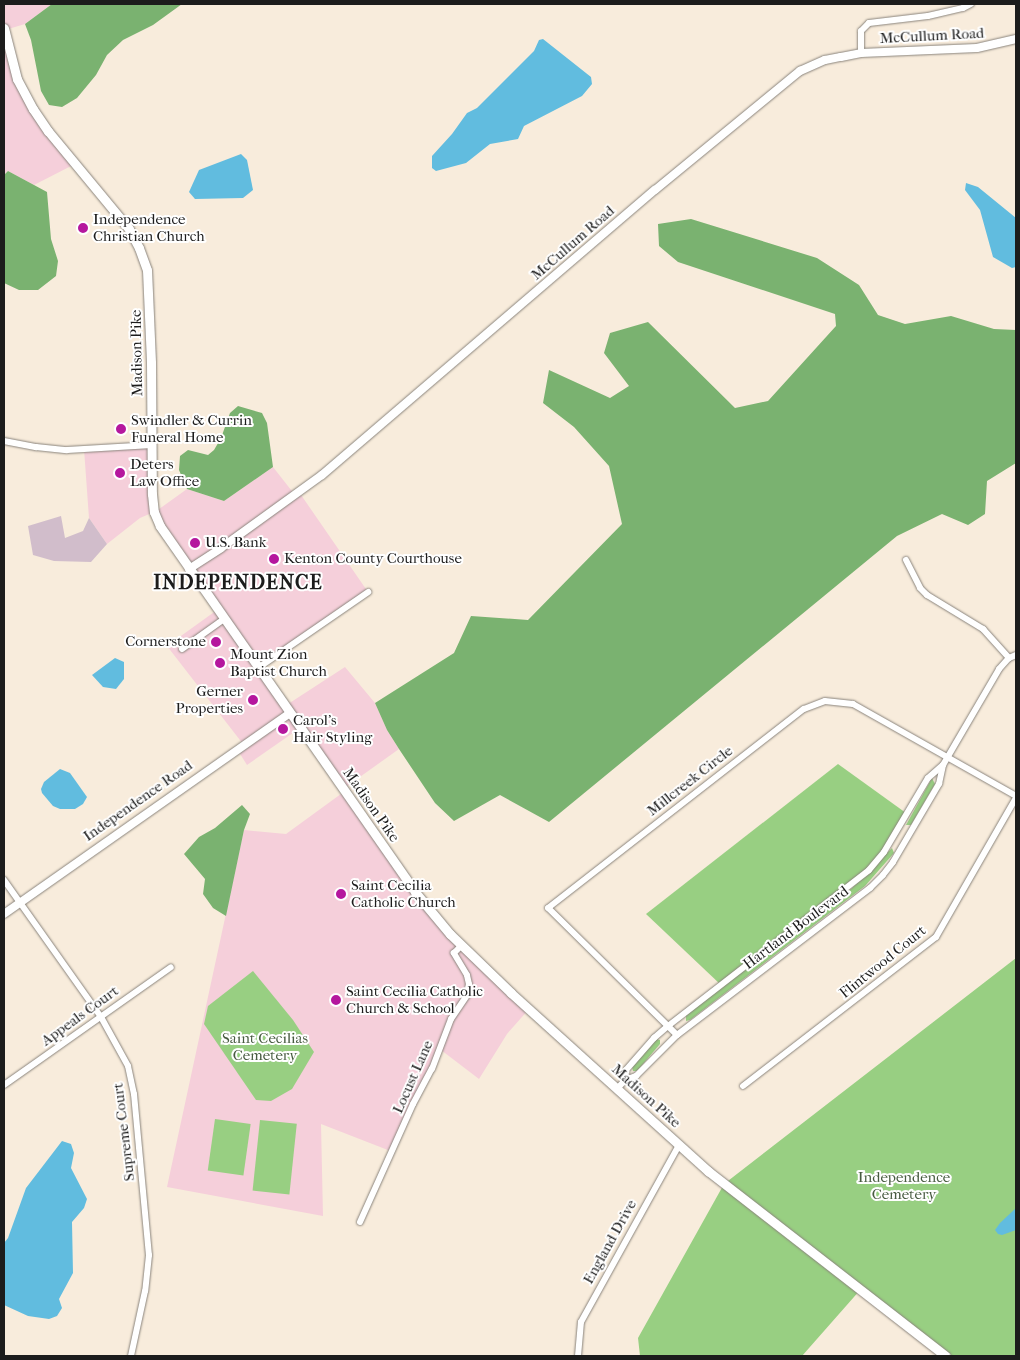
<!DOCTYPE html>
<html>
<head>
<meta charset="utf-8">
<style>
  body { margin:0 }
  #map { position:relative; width:1020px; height:1360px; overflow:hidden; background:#f8ecdc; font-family:"IM FELL French Canon",serif }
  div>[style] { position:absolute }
  .built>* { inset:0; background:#f5cfda }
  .industrial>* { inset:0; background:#d1bdcb }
  .green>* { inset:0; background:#98cf82; transform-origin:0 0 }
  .forest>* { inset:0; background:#7ab270 }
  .water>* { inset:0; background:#61bcdf }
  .roads { filter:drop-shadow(0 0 1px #8a847c) drop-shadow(0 0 1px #8a847c) }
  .minor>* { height:6px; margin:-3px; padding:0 3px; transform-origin:3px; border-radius:3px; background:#fff }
  .tertiary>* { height:8px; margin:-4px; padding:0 4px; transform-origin:4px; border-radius:4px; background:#fff }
  .secondary>* { height:9px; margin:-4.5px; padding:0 4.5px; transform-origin:4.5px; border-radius:4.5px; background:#fff }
  .dots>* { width:14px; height:14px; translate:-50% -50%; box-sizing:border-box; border:2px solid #fff; border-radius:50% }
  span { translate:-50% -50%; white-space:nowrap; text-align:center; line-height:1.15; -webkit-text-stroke:4px #fff; paint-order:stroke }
  .street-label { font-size:15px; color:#1c1c1c }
  .poi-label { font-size:15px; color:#1c1c1c }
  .left { translate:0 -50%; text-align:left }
  .right { translate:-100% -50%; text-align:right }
  .park-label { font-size:15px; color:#475b40 }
  .district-label { font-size:20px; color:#1c1c1c; font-weight:700; letter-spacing:1px }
  .frame { position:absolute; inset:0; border:5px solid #1c1c1c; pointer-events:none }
</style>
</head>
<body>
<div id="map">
  <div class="built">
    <i style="clip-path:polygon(4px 4px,52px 4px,25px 24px,5px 30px,17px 79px,75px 164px,34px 185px,8px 171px,4px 175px)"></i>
    <i style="clip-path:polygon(152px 445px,155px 512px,187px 489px,224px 501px,273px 467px,295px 495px,299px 492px,368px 592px,262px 665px,285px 706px,345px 667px,375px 703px,387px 730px,399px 749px,343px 789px,300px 728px,247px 765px,237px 749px,243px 744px,167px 646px,217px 610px,154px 512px,140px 518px,107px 544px,89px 518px,84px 449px)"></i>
    <i style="clip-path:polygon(345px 791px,415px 892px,529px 1009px,507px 1034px,479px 1079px,441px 1050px,393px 1152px,321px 1124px,323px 1216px,167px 1187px,244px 830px,286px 834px)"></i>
  </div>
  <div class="industrial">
    <i style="clip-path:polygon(61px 516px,65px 538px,83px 531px,89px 518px,107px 544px,91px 562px,54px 561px,33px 555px,28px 526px)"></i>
  </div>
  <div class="green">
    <i style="clip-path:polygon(838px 764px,906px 813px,869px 870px,721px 985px,646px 914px)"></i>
    <i style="clip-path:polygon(932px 778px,935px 784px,911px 825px,906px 825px)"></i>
    <i style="clip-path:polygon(892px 848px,894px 853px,865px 886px,690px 1020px,686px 1021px,686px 1015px,852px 888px)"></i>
    <i style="clip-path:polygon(1016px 958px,1016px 1356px,946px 1356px,861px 1289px,802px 1356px,640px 1356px,638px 1338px,724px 1184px)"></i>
    <i style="clip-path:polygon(253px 971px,293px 1020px,314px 1052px,292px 1089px,271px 1101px,256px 1100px,204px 1024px,208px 1006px)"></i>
    <i style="clip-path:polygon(656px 1039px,660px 1040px,660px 1044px,637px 1071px,633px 1071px,632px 1067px)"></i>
    <i style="left:215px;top:1119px;width:36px;height:52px;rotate:8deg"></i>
    <i style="left:260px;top:1120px;width:37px;height:71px;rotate:6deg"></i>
  </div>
  <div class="forest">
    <i style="clip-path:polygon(52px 4px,182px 4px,153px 25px,123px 40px,107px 55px,96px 75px,77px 98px,62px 107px,49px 105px,41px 91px,31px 40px,25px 24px)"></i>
    <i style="clip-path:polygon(8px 171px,47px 192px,51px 239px,58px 261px,56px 276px,38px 290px,19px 290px,4px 283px,4px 175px)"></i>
    <i style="clip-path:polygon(691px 219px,817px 258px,859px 285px,878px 315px,905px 324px,951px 316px,994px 329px,1016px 330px,1016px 463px,987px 481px,985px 514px,968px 525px,942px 514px,897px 536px,549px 822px,500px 795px,454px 821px,435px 803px,399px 749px,387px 730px,375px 703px,454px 653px,471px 616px,528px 620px,622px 524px,609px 466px,574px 427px,543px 403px,549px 370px,610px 398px,629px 386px,604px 353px,610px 333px,648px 322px,735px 408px,768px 401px,836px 326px,835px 314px,678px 262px,659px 246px,658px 224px)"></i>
    <i style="clip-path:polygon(238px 406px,262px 413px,267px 423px,273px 467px,224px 501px,187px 489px,179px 470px,180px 456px,188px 450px,208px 455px,214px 450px,221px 438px,230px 413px)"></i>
    <i style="clip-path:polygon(242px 805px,250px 814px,244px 830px,226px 916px,213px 908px,203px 894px,205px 879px,184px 854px,199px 837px,215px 828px)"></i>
  </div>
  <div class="water">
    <i style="clip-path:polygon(543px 39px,591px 77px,592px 84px,582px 96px,524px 126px,518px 139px,490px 144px,466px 163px,436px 171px,432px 168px,432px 156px,452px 134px,467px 113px,477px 108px,534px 51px,539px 40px)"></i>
    <i style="clip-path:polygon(241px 154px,247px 160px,253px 190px,243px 198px,195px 199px,189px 192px,199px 170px)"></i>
    <i style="clip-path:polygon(966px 183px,978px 187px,1016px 218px,1016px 267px,1012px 268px,993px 257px,980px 210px,965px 190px)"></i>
    <i style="clip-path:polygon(115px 658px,124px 662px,124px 679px,116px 689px,103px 687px,92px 675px)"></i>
    <i style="clip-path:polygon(60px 769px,70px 773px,87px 797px,83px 804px,75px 809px,60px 809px,53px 806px,42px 793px,41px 789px,44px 782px)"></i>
    <i style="clip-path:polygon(62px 1141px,71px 1144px,74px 1153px,71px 1168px,87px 1199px,84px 1208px,72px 1222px,73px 1273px,59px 1299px,62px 1308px,57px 1316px,49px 1319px,28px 1316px,4px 1305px,4px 1243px,8px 1238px,26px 1188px)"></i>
    <i style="clip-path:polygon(1016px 1208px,1016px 1230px,1002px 1235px,998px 1234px,995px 1230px,1000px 1223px)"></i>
  </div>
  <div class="roads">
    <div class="minor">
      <i style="left:861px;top:53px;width:22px;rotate:-90deg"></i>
      <i style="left:861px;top:31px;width:11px;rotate:-45deg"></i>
      <i style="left:869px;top:23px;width:59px;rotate:-6.8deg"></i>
      <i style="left:928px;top:16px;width:36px;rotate:-13deg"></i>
      <i style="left:963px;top:8px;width:9px;rotate:-27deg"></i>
      <i style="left:4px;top:441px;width:33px;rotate:11deg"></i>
      <i style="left:36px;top:447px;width:31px;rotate:6deg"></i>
      <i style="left:67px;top:450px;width:85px;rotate:-3.4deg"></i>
      <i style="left:906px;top:560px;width:31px;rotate:63deg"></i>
      <i style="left:920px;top:588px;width:10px;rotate:45deg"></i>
      <i style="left:927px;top:595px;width:66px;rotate:31.3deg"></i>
      <i style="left:983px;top:629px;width:39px;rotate:48deg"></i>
      <i style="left:182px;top:649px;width:52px;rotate:-35.5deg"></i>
      <i style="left:258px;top:668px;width:134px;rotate:-34.6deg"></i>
      <i style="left:4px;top:880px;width:168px;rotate:54.7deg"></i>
      <i style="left:101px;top:1017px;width:56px;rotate:61.1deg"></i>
      <i style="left:128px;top:1066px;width:29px;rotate:78deg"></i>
      <i style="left:134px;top:1094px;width:162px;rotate:84.7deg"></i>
      <i style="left:149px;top:1255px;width:36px;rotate:96deg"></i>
      <i style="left:145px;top:1291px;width:66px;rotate:102.2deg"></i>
      <i style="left:677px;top:1035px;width:181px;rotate:-135.4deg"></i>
      <i style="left:548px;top:908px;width:324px;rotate:-37.9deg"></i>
      <i style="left:804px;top:709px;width:22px;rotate:-21deg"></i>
      <i style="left:825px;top:701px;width:28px;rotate:6deg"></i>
      <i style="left:853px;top:704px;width:187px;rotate:29.4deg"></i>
      <i style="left:625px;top:1080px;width:10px;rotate:-84deg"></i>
      <i style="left:626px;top:1070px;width:43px;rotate:-48.8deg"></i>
      <i style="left:654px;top:1038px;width:18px;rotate:-41deg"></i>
      <i style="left:668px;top:1026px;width:254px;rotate:-37.8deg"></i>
      <i style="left:869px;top:870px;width:23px;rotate:-50deg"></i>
      <i style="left:884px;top:852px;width:86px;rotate:-59.3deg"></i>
      <i style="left:928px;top:778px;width:20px;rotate:-41deg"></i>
      <i style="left:943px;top:765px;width:111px;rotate:-59.7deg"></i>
      <i style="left:999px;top:669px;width:15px;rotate:-48deg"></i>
      <i style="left:1009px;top:658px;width:8px;rotate:-23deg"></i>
      <i style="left:4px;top:1085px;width:204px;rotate:-35.2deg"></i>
      <i style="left:743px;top:1086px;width:244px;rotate:-37.7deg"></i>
      <i style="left:936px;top:937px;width:160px;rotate:-60.1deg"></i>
      <i style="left:617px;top:1089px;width:12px;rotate:-48deg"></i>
      <i style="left:625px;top:1080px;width:12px;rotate:-20deg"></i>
      <i style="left:636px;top:1076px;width:58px;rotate:-45deg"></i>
      <i style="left:677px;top:1035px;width:243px;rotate:-37.3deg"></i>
      <i style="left:870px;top:888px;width:18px;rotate:-45deg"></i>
      <i style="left:883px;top:875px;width:16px;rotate:-52deg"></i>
      <i style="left:893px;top:862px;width:91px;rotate:-59.5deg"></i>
      <i style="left:939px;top:784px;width:19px;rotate:-78deg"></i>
      <i style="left:360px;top:1222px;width:129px;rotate:-65.8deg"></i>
      <i style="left:413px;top:1104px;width:40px;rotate:-62deg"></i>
      <i style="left:432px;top:1069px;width:53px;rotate:-69.2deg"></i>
      <i style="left:451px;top:1019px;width:29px;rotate:-56deg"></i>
      <i style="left:467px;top:995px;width:11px;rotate:-80deg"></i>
      <i style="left:469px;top:984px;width:9px;rotate:-103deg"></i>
      <i style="left:467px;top:975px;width:26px;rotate:-121deg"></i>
      <i style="left:454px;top:953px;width:11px;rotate:-45deg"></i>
      <i style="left:578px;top:1356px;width:34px;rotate:-85deg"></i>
      <i style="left:581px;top:1322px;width:202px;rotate:-61deg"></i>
    </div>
    <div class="tertiary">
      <i style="left:189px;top:569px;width:38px;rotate:-33deg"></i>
      <i style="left:221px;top:548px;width:125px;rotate:-35.9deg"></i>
      <i style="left:322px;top:475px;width:438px;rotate:-40.6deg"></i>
      <i style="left:655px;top:190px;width:188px;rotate:-39.4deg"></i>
      <i style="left:800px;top:71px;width:27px;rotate:-24deg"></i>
      <i style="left:825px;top:60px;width:16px;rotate:-11deg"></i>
      <i style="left:841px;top:57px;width:20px;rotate:-11deg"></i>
      <i style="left:861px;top:53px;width:116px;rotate:-2.5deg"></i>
      <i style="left:977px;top:48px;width:40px;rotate:-13deg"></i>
      <i style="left:4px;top:914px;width:350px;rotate:-35.1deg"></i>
    </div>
    <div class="secondary">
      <i style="left:4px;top:28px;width:53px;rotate:75.7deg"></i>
      <i style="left:17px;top:79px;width:34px;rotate:62deg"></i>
      <i style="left:33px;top:109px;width:27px;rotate:56deg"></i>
      <i style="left:48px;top:131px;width:127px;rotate:50.4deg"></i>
      <i style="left:129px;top:229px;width:21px;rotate:62deg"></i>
      <i style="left:139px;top:248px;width:23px;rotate:70deg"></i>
      <i style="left:147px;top:270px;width:93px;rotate:87.5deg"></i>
      <i style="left:151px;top:363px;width:131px;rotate:89.6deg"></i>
      <i style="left:152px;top:494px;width:18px;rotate:84deg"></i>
      <i style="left:154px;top:512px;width:15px;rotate:67deg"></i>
      <i style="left:160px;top:526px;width:446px;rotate:55.1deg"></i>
      <i style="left:415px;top:892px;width:55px;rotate:50.2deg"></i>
      <i style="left:450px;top:934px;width:85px;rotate:44deg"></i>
      <i style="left:511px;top:993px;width:266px;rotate:42.1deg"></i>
      <i style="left:708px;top:1171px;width:301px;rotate:37.9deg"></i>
    </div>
  </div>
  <div class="dots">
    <i style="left:83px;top:228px;background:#b5179e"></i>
    <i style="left:121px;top:429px;background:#b5179e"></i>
    <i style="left:120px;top:473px;background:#b5179e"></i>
    <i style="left:195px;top:543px;background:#b5179e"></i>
    <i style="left:274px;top:559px;background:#b5179e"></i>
    <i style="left:216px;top:642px;background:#b5179e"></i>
    <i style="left:220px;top:663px;background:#b5179e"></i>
    <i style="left:253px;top:700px;background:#b5179e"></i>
    <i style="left:283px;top:729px;background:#b5179e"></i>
    <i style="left:341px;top:894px;background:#b5179e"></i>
    <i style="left:336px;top:1000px;background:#b5179e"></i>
  </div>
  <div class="street-label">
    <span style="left:932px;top:36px;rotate:-3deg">McCullum Road</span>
    <span style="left:573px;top:243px;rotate:-41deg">McCullum Road</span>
    <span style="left:137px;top:353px;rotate:-91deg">Madison Pike</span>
    <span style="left:690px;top:781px;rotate:-38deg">Millcreek Circle</span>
    <span style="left:138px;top:801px;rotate:-35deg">Independence Road</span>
    <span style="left:371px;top:805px;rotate:55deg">Madison Pike</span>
    <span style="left:796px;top:928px;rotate:-37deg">Hartland Boulevard</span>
    <span style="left:883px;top:962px;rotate:-39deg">Flintwood Court</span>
    <span style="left:80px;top:1016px;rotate:-36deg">Appeals Court</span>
    <span style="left:413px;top:1077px;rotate:-66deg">Locust Lane</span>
    <span style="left:646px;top:1096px;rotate:42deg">Madison Pike</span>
    <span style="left:124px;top:1132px;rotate:-97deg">Supreme Court</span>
    <span style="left:610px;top:1242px;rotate:-61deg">England Drive</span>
  </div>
  <div class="poi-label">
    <span class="left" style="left:93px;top:228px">Independence<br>Christian Church</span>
    <span class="left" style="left:131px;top:429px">Swindler &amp; Currin<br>Funeral Home</span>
    <span class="left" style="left:130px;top:473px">Deters<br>Law Office</span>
    <span class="left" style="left:205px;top:543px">U.S. Bank</span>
    <span class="left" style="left:284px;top:559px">Kenton County Courthouse</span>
    <span class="right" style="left:206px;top:642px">Cornerstone</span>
    <span class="left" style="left:230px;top:663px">Mount Zion<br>Baptist Church</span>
    <span class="right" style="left:243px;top:700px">Gerner<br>Properties</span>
    <span class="left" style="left:293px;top:729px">Carol’s<br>Hair Styling</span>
    <span class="left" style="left:351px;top:894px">Saint Cecilia<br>Catholic Church</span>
    <span class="left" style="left:346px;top:1000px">Saint Cecilia Catholic<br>Church &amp; School</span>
  </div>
  <div class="park-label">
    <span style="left:265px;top:1047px">Saint Cecilias<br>Cemetery</span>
    <span style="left:904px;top:1186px">Independence<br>Cemetery</span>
  </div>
  <div class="district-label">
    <span style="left:238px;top:582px">INDEPENDENCE</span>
  </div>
  <div class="frame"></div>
</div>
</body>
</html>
